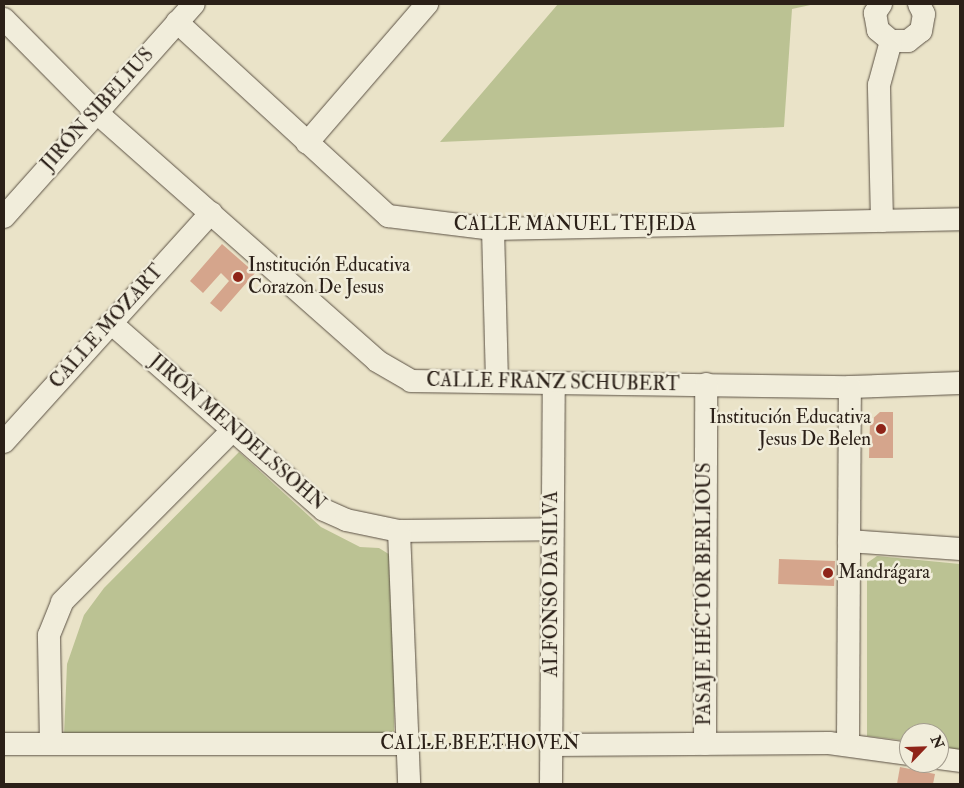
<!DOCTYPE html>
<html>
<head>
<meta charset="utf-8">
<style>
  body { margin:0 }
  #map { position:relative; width:964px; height:788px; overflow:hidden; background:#eae3c8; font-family:"IM FELL Double Pica",serif }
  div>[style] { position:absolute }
  .green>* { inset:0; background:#bbc293 }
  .building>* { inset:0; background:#d5a58c; transform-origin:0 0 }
  .path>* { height:3px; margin-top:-1.5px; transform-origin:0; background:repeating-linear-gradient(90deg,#2b2018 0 4px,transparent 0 6.5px) }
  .roads { filter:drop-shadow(0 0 1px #5b5144) drop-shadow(0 0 1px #5b5144) }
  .street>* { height:22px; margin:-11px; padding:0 11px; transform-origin:11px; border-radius:11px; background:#f1eddb }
  .dots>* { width:14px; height:14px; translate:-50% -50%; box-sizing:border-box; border:2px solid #f1eddb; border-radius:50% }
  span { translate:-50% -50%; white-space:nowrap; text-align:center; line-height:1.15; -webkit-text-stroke:5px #f1eddb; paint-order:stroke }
  .street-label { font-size:19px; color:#2b2018 }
  .poi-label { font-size:19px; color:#2b2018 }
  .left { translate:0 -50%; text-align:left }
  .right { translate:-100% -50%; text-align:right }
  .frame { position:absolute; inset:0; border:5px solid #2b2018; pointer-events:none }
  .north { position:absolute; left:899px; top:723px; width:50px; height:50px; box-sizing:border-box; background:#f1eddb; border:1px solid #a29b8d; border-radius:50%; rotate:66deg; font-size:14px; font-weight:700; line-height:20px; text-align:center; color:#2b2018 }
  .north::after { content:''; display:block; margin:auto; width:18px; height:22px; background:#8f2418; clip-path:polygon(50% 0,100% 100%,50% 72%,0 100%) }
</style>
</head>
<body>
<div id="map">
  <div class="green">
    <i style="clip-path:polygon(558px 4px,815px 4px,792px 9px,784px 127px,440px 142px)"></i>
    <i style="clip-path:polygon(239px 452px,321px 527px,360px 547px,379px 548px,395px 558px,394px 737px,64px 736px,67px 664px,84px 615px,104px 588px)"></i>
    <i style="clip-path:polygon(877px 556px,960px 564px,960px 753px,939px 746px,939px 733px,909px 733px,909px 741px,867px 736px,867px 563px)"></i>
  </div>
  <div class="building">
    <i style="clip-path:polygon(222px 244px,255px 273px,221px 312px,210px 303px,229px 281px,221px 273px,203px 293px,190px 281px)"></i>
    <i style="clip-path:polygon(880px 412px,893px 412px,893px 458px,869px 458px,870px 421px)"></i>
    <i style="left:779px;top:559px;width:56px;height:25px;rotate:2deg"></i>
    <i style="clip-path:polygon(900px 767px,935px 774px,933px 784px,897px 784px)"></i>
  </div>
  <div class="path">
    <i style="left:427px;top:744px;width:104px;rotate:0.6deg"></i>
  </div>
  <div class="roads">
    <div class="street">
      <i style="left:881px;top:4px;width:11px;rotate:124deg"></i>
      <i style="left:875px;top:13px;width:17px;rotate:80deg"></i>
      <i style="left:878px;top:30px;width:17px;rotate:40deg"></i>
      <i style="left:891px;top:41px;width:17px"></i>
      <i style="left:908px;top:41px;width:16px;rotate:-38deg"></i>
      <i style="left:921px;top:31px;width:17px;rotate:-80deg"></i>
      <i style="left:924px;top:14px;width:11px;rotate:-117deg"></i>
      <i style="left:4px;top:19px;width:131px;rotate:45.3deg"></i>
      <i style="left:96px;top:112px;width:375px;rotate:41.5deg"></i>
      <i style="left:377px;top:361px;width:39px;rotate:30deg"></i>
      <i style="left:411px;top:381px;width:439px;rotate:0.8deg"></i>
      <i style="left:850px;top:387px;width:110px;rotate:-2.1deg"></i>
      <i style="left:177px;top:22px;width:287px;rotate:42.6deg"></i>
      <i style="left:388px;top:216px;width:106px;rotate:7.1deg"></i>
      <i style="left:493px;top:229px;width:467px;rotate:-1.2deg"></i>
      <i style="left:307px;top:143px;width:184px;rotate:-49.2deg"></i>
      <i style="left:4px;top:217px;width:285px;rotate:-48.3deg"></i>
      <i style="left:882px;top:221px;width:136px;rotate:-91.3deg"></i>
      <i style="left:879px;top:85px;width:46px;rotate:-74.7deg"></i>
      <i style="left:493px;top:229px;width:153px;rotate:88.5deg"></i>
      <i style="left:111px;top:323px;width:283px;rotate:41.3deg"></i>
      <i style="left:324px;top:510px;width:24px;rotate:24deg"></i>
      <i style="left:346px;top:520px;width:54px;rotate:11.7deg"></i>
      <i style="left:399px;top:531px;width:153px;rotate:-0.7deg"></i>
      <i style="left:4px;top:442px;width:309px;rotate:-47.9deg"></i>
      <i style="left:399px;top:531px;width:253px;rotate:87.7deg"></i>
      <i style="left:849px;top:541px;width:111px;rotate:4.1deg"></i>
      <i style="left:4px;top:744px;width:405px"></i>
      <i style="left:51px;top:744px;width:109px;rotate:-91.1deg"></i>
      <i style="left:49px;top:635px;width:35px;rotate:-68deg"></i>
      <i style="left:62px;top:602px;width:243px;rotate:-45.2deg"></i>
      <i style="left:705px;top:744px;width:360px;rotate:-89.8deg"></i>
      <i style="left:552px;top:745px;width:277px;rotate:-0.4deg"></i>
      <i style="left:829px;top:743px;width:81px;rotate:7.8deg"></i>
      <i style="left:848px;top:745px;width:358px;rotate:-89.7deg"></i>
      <i style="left:939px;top:758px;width:21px;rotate:8deg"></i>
      <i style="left:551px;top:784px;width:401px;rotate:-89.6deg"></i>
    </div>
  </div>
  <div class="dots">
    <i style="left:238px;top:277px;background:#8f2418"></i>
    <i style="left:881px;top:429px;background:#8f2418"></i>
    <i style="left:828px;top:573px;background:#8f2418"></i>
  </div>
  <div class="street-label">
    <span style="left:98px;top:110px;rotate:-48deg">JIRÓN SIBELIUS</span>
    <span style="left:575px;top:225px">CALLE MANUEL TEJEDA</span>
    <span style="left:107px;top:327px;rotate:-48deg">CALLE MOZART</span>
    <span style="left:553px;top:383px;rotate:1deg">CALLE FRANZ SCHUBERT</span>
    <span style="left:237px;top:433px;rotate:41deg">JIRÓN MENDELSSOHN</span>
    <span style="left:552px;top:584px;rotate:-90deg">ALFONSO DA SILVA</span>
    <span style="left:705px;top:594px;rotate:-90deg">PASAJE HÉCTOR BERLIOUS</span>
    <span style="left:480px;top:744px">CALLE BEETHOVEN</span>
  </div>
  <div class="poi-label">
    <span class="left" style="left:248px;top:277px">Institución Educativa<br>Corazon De Jesus</span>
    <span class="right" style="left:871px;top:429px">Institución Educativa<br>Jesus De Belen</span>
    <span class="left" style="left:838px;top:573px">Mandrágara</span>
  </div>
  <div class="frame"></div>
  <div class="north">N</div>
</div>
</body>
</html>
